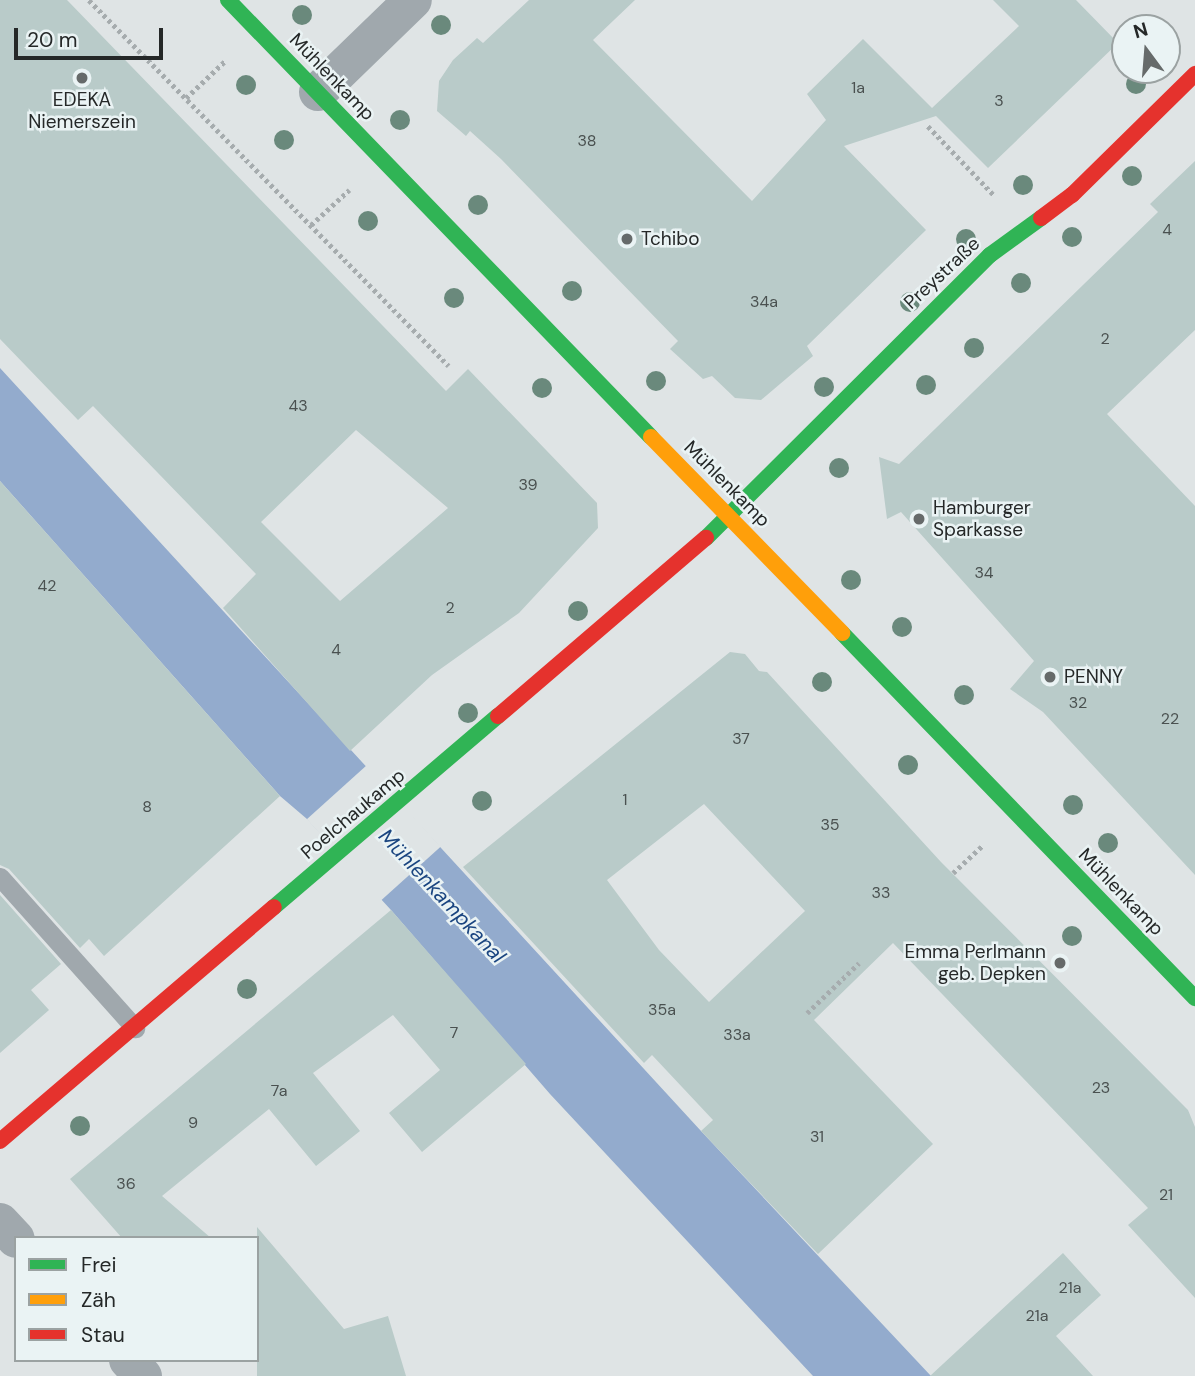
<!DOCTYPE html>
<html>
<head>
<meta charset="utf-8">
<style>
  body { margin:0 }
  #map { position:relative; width:1195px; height:1376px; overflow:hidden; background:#dfe4e5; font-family:"DM Sans",sans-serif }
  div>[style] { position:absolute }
  .water>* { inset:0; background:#93abcd }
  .pier>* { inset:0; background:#dfe4e5; transform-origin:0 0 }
  .building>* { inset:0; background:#b9cbc9 }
  .path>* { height:4.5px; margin-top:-2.25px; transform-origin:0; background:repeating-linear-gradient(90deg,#a6acae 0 3.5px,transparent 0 7px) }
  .lane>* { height:19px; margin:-9.5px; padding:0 9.5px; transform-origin:9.5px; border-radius:9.5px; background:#a0a8ad }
  .street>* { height:38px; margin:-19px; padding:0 19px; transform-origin:19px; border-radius:19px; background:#a0a8ad }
  .fast>* { height:16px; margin:-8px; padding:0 8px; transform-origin:8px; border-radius:8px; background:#30b455 }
  .slow>* { height:16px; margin:-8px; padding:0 8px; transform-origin:8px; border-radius:8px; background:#ff9f0a }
  .jam>* { height:16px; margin:-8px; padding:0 8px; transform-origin:8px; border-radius:8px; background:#e5322d }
  .trees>* { width:20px; height:20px; margin:-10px; border-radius:50%; background:#6a897c }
  .dots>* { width:19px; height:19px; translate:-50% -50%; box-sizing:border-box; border:4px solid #eaf3f4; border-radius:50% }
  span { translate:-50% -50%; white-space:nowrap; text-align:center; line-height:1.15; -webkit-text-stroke:5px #eaf3f4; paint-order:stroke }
  .number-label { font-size:16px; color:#4a5150 }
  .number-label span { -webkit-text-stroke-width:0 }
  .street-label { font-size:19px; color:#252828 }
  .poi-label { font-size:19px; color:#252828 }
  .left { translate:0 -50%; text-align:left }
  .right { translate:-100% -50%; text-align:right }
  .water-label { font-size:21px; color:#1a4580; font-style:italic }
  .legend { position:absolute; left:14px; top:1236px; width:245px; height:126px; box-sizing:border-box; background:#eaf3f4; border:2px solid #9ba2a2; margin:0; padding:9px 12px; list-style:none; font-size:21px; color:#252828 }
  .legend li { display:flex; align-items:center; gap:14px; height:35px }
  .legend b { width:35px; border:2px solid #9ba2a2 }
  .north { position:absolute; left:1111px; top:14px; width:70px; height:70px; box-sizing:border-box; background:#eaf3f4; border:2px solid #9ba2a2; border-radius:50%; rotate:344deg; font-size:19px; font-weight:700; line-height:28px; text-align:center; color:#252828 }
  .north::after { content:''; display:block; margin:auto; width:24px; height:32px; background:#666a6a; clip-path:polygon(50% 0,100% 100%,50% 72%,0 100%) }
  .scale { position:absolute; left:14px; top:28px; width:149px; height:32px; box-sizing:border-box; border:4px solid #252828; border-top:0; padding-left:9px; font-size:21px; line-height:24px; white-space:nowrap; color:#252828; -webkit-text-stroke:5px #eaf3f4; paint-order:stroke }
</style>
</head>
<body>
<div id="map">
  <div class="water">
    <i style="clip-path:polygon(0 368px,701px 1131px,931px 1376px,813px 1376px,550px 1094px,391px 910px,307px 819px,280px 796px,0 481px)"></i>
  </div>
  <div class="pier">
    <i style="left:367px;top:765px;width:110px;height:81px;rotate:48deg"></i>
  </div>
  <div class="building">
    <i style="clip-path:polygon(evenodd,0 0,67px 0,446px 391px,468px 369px,597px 503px,598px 528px,519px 613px,432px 675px,350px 751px,223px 608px,256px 574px,93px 406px,78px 420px,0 339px,0 0,356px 430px,448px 508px,340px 601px,261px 522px,356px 430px)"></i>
    <i style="clip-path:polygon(529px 0,635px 0,593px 40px,752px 201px,826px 120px,807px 94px,863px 39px,932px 108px,1019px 26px,993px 0,1076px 0,1118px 43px,988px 168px,936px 116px,844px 146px,926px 230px,807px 346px,813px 356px,761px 400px,735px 398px,712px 376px,703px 379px,670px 349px,678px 341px,501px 159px,470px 131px,466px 136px,437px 111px,439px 81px,453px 60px,477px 38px,483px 43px)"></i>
    <i style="clip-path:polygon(1195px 161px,1195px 330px,1107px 414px,1195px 506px,1195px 875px,1043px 712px,1010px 689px,1034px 661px,901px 512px,887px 519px,879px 457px,899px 464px,1158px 212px,1150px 204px)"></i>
    <i style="clip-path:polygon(0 481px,280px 796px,104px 956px,89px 939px,80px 948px,9px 869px,0 865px)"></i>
    <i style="clip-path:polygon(evenodd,730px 652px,745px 654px,759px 671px,767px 672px,941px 862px,1188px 1110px,1195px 1127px,1195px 1298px,1128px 1225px,1148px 1208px,893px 943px,814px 1020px,933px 1144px,818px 1254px,701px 1131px,713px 1120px,652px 1055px,644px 1063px,463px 867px,730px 652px,704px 804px,805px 911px,709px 1002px,659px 950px,607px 880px,704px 804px)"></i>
    <i style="clip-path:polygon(0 895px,61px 964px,31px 990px,49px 1010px,0 1053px)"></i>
    <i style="clip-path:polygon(391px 910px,526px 1064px,422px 1152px,389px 1113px,440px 1070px,393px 1015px,313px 1073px,360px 1131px,316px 1166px,269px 1109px,162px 1196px,211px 1238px,122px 1238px,70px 1179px)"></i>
    <i style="clip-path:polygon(257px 1227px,344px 1329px,388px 1316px,406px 1376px,257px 1376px)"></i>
    <i style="clip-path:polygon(1063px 1253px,1101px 1295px,1056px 1336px,1093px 1376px,930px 1376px)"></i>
  </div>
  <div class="path">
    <i style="left:89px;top:0;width:513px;rotate:45.47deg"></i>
    <i style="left:186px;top:98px;width:55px;rotate:-43.5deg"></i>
    <i style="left:928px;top:126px;width:95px;rotate:46.3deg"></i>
    <i style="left:311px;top:225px;width:52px;rotate:-42.6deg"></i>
    <i style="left:953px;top:873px;width:41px;rotate:-43deg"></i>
    <i style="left:807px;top:1013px;width:72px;rotate:-43.9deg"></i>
  </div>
  <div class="lane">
    <i style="left:0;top:877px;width:203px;rotate:48.2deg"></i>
  </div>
  <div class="street">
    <i style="left:318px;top:92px;width:132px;rotate:-44.1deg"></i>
    <i style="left:0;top:1222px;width:23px;rotate:47deg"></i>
    <i style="left:128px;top:1360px;width:22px;rotate:47deg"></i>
  </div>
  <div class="fast">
    <i style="left:228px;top:0;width:608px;rotate:45.93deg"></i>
    <i style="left:706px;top:538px;width:401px;rotate:-44.9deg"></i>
    <i style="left:990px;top:255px;width:63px;rotate:-36deg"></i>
    <i style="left:842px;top:633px;width:508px;rotate:45.96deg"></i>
    <i style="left:274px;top:907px;width:294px;rotate:-40.5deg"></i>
  </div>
  <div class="slow">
    <i style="left:651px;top:437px;width:274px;rotate:45.7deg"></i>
  </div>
  <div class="jam">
    <i style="left:1041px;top:218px;width:39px;rotate:-37deg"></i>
    <i style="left:1072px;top:195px;width:173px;rotate:-44.5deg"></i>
    <i style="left:498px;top:716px;width:274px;rotate:-40.6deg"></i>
    <i style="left:0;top:1141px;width:360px;rotate:-40.5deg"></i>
  </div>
  <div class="trees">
    <i style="left:302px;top:15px"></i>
    <i style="left:441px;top:25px"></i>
    <i style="left:1136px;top:84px"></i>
    <i style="left:246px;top:85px"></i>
    <i style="left:400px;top:120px"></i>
    <i style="left:284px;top:140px"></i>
    <i style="left:1132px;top:176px"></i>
    <i style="left:1023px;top:185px"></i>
    <i style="left:478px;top:205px"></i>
    <i style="left:368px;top:221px"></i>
    <i style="left:1072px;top:237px"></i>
    <i style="left:966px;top:239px"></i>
    <i style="left:1021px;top:283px"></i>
    <i style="left:572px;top:291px"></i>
    <i style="left:454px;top:298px"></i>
    <i style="left:910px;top:302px"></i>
    <i style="left:974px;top:348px"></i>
    <i style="left:656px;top:381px"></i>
    <i style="left:926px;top:385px"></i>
    <i style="left:824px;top:387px"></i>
    <i style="left:542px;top:388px"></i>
    <i style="left:839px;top:468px"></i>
    <i style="left:851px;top:580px"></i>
    <i style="left:578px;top:611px"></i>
    <i style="left:902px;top:627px"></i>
    <i style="left:822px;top:682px"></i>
    <i style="left:964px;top:695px"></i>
    <i style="left:468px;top:713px"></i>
    <i style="left:908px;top:765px"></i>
    <i style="left:482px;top:801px"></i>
    <i style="left:1073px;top:805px"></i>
    <i style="left:1108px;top:843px"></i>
    <i style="left:1072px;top:936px"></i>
    <i style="left:247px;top:989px"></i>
    <i style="left:80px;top:1126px"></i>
  </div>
  <div class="dots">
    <i style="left:82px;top:78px;background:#666a6a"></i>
    <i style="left:627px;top:239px;background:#666a6a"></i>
    <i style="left:919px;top:519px;background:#666a6a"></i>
    <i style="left:1050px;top:677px;background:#666a6a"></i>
    <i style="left:1060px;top:963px;background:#666a6a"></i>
  </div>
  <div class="number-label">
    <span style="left:858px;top:88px">1a</span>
    <span style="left:999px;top:101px">3</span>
    <span style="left:587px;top:141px">38</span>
    <span style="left:1167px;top:230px">4</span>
    <span style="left:764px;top:302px">34a</span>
    <span style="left:1105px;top:339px">2</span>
    <span style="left:298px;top:406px">43</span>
    <span style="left:528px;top:485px">39</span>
    <span style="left:984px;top:573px">34</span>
    <span style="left:47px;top:586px">42</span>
    <span style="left:450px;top:608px">2</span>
    <span style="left:336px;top:650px">4</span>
    <span style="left:1078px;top:703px">32</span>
    <span style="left:1170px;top:719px">22</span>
    <span style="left:741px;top:739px">37</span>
    <span style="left:625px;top:800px">1</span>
    <span style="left:147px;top:807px">8</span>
    <span style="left:830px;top:825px">35</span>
    <span style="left:881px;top:893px">33</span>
    <span style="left:662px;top:1010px">35a</span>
    <span style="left:454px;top:1033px">7</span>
    <span style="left:737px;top:1035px">33a</span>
    <span style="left:1101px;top:1088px">23</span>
    <span style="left:279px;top:1091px">7a</span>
    <span style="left:193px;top:1123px">9</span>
    <span style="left:817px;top:1137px">31</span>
    <span style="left:126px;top:1184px">36</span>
    <span style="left:1166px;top:1195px">21</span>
    <span style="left:1070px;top:1288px">21a</span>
    <span style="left:1037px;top:1316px">21a</span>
  </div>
  <div class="street-label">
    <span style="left:332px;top:77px;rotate:46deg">Mühlenkamp</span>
    <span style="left:942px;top:273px;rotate:-43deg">Preystraße</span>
    <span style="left:727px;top:484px;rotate:45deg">Mühlenkamp</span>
    <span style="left:353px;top:814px;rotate:-40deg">Poelchaukamp</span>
    <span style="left:1121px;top:892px;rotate:46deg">Mühlenkamp</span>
  </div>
  <div class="poi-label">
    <span style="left:82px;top:111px">EDEKA<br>Niemerszein</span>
    <span class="left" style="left:641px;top:239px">Tchibo</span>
    <span class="left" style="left:933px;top:519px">Hamburger<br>Sparkasse</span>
    <span class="left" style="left:1064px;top:677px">PENNY</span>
    <span class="right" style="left:1046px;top:963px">Emma Perlmann<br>geb. Depken</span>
  </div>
  <div class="water-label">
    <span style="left:442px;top:896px;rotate:47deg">Mühlenkampkanal</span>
  </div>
  <ul class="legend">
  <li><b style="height:9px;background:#30b455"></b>Frei</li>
  <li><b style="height:9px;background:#ff9f0a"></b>Zäh</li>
  <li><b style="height:9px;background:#e5322d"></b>Stau</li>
  </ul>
  <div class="north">N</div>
  <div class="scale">20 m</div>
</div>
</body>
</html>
